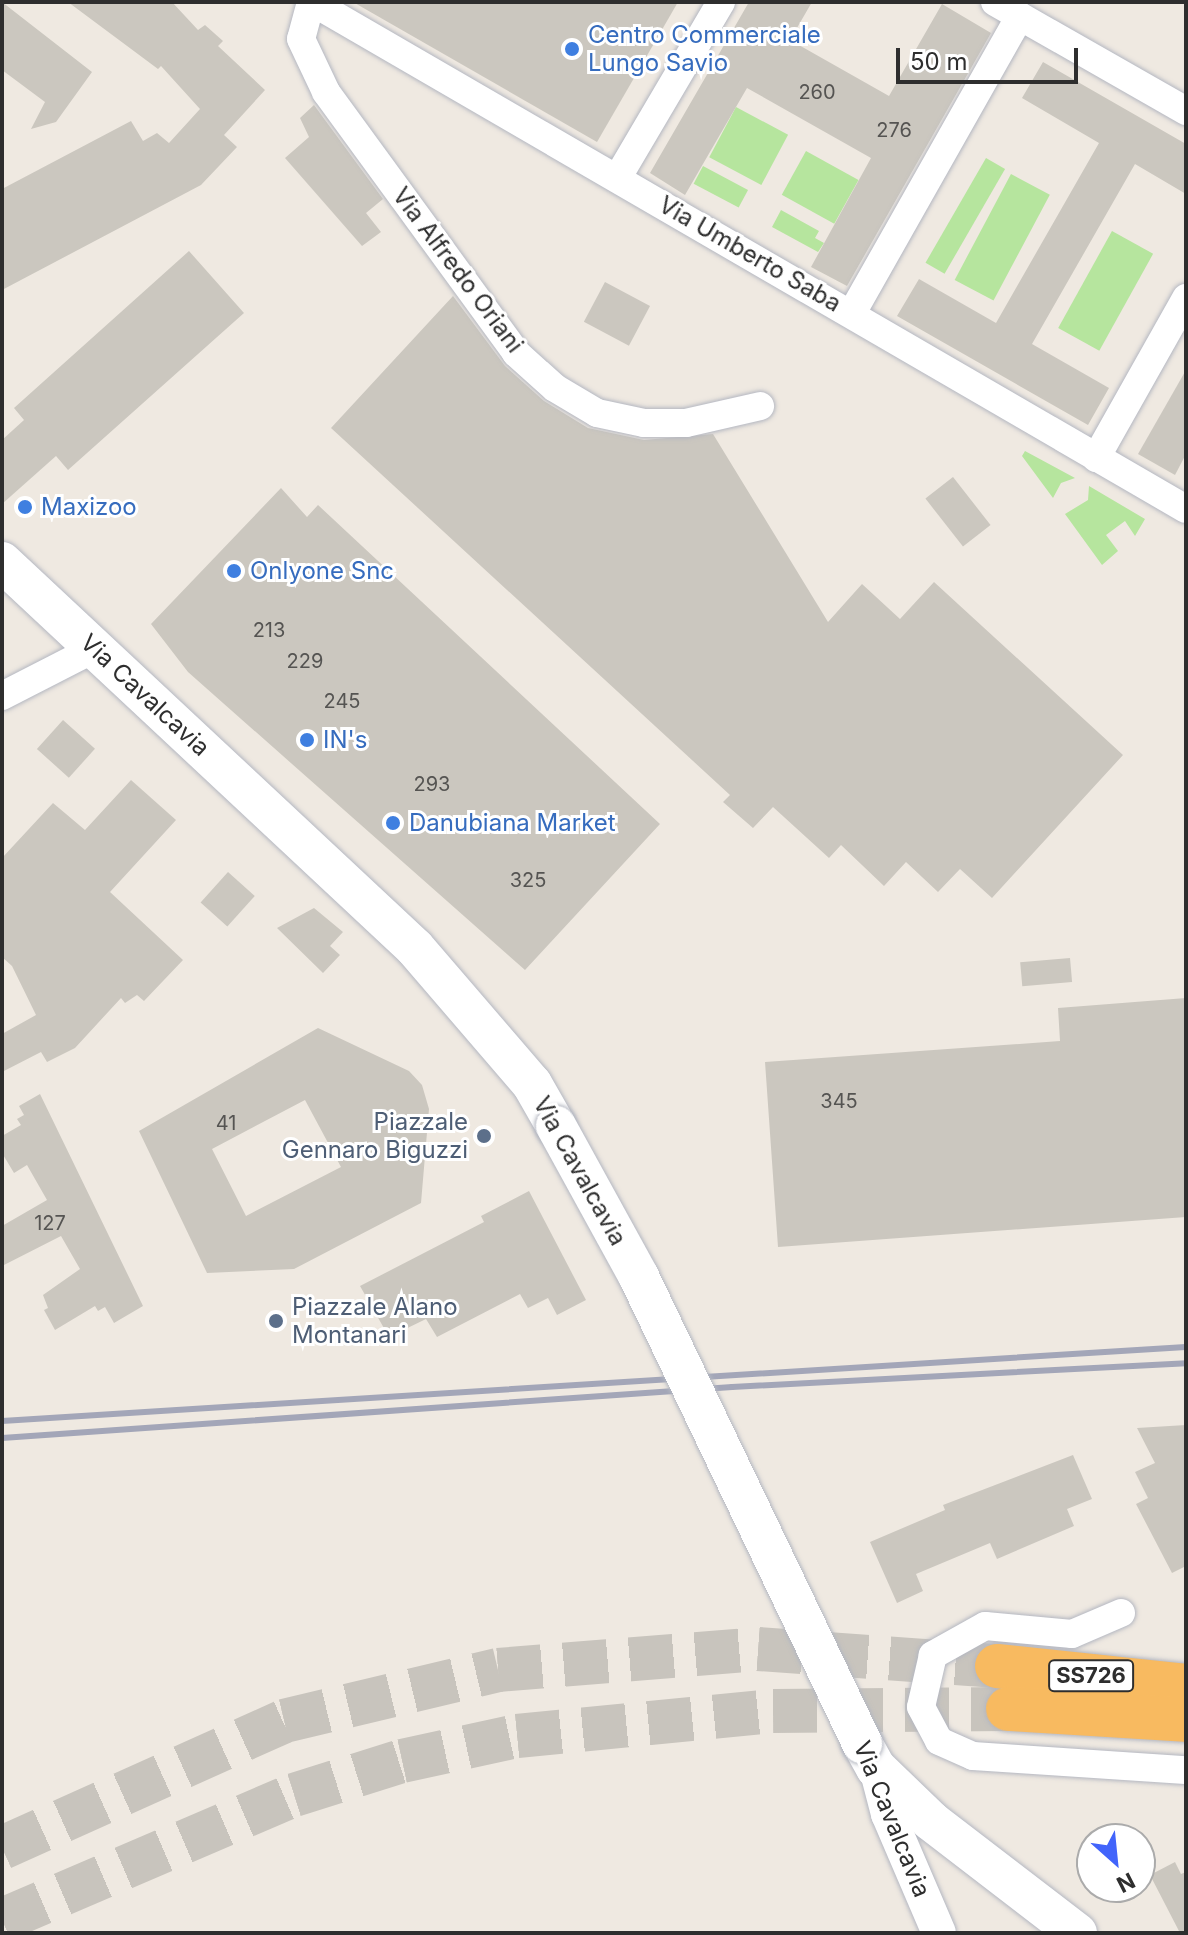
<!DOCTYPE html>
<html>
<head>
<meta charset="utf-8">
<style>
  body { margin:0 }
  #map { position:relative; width:1188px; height:1935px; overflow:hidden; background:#efe9e1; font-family:Inter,sans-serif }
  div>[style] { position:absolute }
  .green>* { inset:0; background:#b6e59e; transform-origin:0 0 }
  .building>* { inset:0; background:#cbc7bf; transform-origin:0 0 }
  .trunk-tunnel>* { height:44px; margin-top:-22px; transform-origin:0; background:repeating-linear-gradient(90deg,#c8c4bd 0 44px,transparent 0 66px) }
  .roads { filter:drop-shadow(0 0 2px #b4b7c1) drop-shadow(0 0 2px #b4b7c1) }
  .minor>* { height:28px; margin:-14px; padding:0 14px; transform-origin:14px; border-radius:14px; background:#fff }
  .tertiary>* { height:34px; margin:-17px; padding:0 17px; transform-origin:17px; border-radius:17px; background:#fff }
  .secondary>* { height:40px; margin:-20px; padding:0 20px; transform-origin:20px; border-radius:20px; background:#fff }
  .trunk>* { height:44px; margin:-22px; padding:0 22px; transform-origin:22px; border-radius:22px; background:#f8ba60 }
  .rail>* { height:6px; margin:-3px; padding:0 3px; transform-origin:3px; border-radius:3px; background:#a3a6b8 }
  .bridges { filter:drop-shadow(0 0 2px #b4b7c1) drop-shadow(0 0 2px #b4b7c1) }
  .secondary-bridge>* { height:40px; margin:-20px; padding:0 20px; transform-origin:20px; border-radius:20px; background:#fff }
  .dots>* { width:22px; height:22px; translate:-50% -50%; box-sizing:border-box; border:4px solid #fff; border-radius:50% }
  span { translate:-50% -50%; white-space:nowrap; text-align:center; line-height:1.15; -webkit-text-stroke:6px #fff; paint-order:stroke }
  .number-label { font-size:20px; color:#555452 }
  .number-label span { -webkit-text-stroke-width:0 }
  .shield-label span { padding:2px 6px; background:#fff; border:2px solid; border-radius:6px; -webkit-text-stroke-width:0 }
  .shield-label { font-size:22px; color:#2e2e2e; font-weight:700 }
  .shop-label { font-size:24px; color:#366cbe }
  .left { translate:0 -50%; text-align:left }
  .street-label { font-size:24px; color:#2e2e2e }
  .service-label { font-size:24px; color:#4e5e75 }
  .right { translate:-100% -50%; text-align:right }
  .frame { position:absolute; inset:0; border:4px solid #2e2e2e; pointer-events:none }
  .north { position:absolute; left:1076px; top:1823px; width:80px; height:80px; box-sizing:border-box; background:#fff; border:2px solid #ababab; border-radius:50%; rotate:153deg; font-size:22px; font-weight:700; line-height:32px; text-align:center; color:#2e2e2e }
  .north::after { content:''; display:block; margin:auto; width:28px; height:36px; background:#4264fb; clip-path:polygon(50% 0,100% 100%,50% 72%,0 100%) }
  .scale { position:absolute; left:896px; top:48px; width:182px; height:36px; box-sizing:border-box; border:4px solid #2e2e2e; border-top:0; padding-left:10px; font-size:24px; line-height:28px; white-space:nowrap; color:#2e2e2e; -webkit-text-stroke:6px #fff; paint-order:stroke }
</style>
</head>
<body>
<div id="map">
  <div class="green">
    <i style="left:736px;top:107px;width:59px;height:57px;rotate:28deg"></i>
    <i style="left:806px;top:151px;width:60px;height:50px;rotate:29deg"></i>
    <i style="left:986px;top:158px;width:22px;height:121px;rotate:30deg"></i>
    <i style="left:703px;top:166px;width:51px;height:20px;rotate:28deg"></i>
    <i style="left:1011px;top:174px;width:44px;height:120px;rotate:28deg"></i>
    <i style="clip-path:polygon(781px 210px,819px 231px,815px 238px,824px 243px,818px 252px,772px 227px)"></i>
    <i style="left:1112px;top:231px;width:47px;height:111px;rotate:29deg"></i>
    <i style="clip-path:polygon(1025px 451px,1075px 478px,1061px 483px,1053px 498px,1022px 456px)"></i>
    <i style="clip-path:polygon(1089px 486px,1145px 519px,1135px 536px,1125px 521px,1106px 535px,1118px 551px,1102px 565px,1065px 514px,1088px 500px)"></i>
  </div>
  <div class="building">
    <i style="clip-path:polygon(2px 2px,92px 72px,56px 122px,31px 129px,45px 102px,2px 70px)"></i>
    <i style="clip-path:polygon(68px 2px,172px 2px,198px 30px,205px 25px,223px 41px,218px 46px,265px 90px,224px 135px,237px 147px,201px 185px,2px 290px,2px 189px,131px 121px,143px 141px,157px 133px,169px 143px,200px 109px,161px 66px,158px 69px)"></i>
    <i style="clip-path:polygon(353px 2px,678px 2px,597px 142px)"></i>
    <i style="clip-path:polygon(749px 2px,812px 2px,790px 40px,889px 96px,942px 4px,991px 33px,847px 286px,811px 267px,871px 158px,747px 88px,685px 195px,650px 173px)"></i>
    <i style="clip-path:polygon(1043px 62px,1186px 144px,1186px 194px,1135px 164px,1032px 344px,1109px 388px,1088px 425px,897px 316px,919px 279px,996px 323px,1099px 143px,1022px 98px)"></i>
    <i style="clip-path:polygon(314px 105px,383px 199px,366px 213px,381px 232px,362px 246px,285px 158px,309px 137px,300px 118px)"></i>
    <i style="clip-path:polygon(189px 251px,244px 313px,68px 470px,56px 456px,2px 504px,2px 440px,24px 420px,14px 408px)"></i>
    <i style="left:605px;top:282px;width:51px;height:45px;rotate:28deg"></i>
    <i style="clip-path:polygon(453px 296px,505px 366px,544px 401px,588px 428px,644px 440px,713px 434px,828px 622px,862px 584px,900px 619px,934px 582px,1123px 755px,992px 898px,960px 869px,938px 892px,906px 862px,884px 886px,841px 845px,829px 858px,773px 807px,753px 828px,723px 802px,730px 795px,331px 428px)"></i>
    <i style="clip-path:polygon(1186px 370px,1186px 454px,1175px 475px,1138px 454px)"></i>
    <i style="left:953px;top:477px;width:61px;height:35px;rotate:52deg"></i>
    <i style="clip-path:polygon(281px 488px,307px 517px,318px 505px,660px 824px,525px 970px,188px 672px,151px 624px)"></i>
    <i style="left:63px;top:720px;width:43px;height:39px;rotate:42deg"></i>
    <i style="clip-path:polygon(131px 780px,176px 820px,110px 892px,183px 960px,144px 1001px,137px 995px,125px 1003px,121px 998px,75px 1048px,47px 1062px,41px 1052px,2px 1072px,2px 1034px,36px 1015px,12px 966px,2px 957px,2px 858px,53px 803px,85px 830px)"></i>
    <i style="left:228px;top:872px;width:36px;height:41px;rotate:42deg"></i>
    <i style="clip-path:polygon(314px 908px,343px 932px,330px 946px,340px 955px,323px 973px,277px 928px)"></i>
    <i style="left:1070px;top:958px;width:24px;height:50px;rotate:85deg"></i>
    <i style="clip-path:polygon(1186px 998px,1186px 1217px,778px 1247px,765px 1062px,1060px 1041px,1058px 1008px)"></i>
    <i style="clip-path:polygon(evenodd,318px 1028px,409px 1071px,422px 1085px,429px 1109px,421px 1203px,294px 1269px,207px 1273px,139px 1131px,318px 1028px,305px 1100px,341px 1167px,246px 1216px,212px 1149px,305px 1100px)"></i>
    <i style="clip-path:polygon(40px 1094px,143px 1306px,114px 1323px,105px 1307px,98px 1311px,95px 1306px,55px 1330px,44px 1310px,48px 1308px,43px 1295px,80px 1269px,61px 1236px,2px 1266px,2px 1226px,47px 1200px,27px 1165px,14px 1173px,2px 1153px,2px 1136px,21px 1125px,17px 1119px,24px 1115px,19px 1106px)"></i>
    <i style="clip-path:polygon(529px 1191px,586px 1300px,557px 1315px,548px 1298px,528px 1308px,520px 1294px,437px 1337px,426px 1319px,389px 1337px,360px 1286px,484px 1222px,481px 1216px)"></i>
    <i style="clip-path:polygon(1186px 1425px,1186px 1566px,1172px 1573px,1136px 1504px,1148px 1498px,1135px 1472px,1155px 1463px,1137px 1428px)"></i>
    <i style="clip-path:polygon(1073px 1455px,1092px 1499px,1067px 1509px,1074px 1526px,997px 1559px,990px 1543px,916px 1574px,923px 1591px,897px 1603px,870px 1542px,945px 1510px,943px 1505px)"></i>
    <i style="clip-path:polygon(1175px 1862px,1181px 1874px,1186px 1872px,1186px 1933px,1180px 1933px,1150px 1875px)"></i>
  </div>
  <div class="trunk-tunnel">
    <i style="left:2px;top:1848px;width:309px;rotate:-24.2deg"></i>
    <i style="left:284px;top:1721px;width:220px;rotate:-13.4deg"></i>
    <i style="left:498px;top:1670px;width:261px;rotate:-4.6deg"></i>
    <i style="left:758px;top:1649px;width:240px;rotate:4.1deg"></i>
    <i style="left:2px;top:1920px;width:318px;rotate:-23.2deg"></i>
    <i style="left:294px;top:1795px;width:113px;rotate:-17.5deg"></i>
    <i style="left:402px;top:1761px;width:118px;rotate:-12.3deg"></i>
    <i style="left:517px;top:1736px;width:257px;rotate:-5.6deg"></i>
    <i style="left:773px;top:1711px;width:235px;rotate:-0.5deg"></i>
  </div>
  <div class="roads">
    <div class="minor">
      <i style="left:311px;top:2px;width:38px;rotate:105deg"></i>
      <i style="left:301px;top:39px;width:59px;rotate:64.7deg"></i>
      <i style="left:326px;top:92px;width:323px;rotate:53.9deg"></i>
      <i style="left:516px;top:353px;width:52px;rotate:41.9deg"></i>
      <i style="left:555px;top:388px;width:49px;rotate:30.8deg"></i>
      <i style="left:597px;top:413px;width:48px;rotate:12deg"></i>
      <i style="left:644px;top:423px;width:42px"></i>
      <i style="left:686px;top:423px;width:76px;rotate:-12.9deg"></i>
      <i style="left:312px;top:2px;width:1010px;rotate:30.12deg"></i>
      <i style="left:995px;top:2px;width:220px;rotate:29.7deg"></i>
      <i style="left:618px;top:177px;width:203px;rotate:-59.5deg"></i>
      <i style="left:852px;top:313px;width:341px;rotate:-60.5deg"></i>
      <i style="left:1096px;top:458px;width:184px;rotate:-60.6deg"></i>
      <i style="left:2px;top:696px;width:103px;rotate:-27.1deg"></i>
      <i style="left:1121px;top:1613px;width:53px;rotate:156.8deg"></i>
      <i style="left:1072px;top:1634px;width:87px;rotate:-174.7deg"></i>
      <i style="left:985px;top:1626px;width:60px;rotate:150.9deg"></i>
      <i style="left:933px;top:1655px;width:53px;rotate:103deg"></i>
      <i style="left:921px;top:1707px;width:38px;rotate:62deg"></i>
      <i style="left:939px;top:1741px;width:37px;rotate:24deg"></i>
      <i style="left:973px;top:1756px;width:213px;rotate:3.8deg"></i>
    </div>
    <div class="tertiary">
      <i style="left:876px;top:1768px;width:48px;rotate:75.4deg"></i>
      <i style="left:888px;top:1814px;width:129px;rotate:66.8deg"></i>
    </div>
    <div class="secondary">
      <i style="left:2px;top:562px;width:565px;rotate:43.06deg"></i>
      <i style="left:415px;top:948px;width:179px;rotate:49.3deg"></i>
      <i style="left:532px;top:1084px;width:48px;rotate:60.3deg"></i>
      <i style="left:862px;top:1743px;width:29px;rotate:61deg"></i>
      <i style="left:876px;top:1768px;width:76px;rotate:43.9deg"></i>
      <i style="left:931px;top:1821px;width:184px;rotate:37.5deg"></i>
    </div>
    <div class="trunk">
      <i style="left:997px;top:1666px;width:190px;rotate:6deg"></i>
      <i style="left:1008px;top:1709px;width:178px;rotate:3.5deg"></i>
    </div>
  </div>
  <div class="rail">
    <i style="left:2px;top:1421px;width:1186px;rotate:-3.58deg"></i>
    <i style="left:2px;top:1438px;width:732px;rotate:-4deg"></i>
    <i style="left:732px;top:1387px;width:455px;rotate:-3deg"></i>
  </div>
  <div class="bridges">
    <div class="secondary-bridge">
      <i style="left:556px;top:1126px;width:172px;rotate:61.2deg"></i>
      <i style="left:639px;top:1277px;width:517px;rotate:64.43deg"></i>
    </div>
  </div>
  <div class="dots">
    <i style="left:572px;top:49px;background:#3f7fe0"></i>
    <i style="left:25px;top:507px;background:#3f7fe0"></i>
    <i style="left:234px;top:571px;background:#3f7fe0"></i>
    <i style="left:307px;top:740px;background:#3f7fe0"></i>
    <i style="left:393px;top:823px;background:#3f7fe0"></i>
    <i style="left:484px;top:1136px;background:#5c6f8a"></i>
    <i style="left:276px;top:1321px;background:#5c6f8a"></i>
  </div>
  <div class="number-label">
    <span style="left:817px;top:92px">260</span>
    <span style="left:894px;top:130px">276</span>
    <span style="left:269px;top:630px">213</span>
    <span style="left:305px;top:661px">229</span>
    <span style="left:342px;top:701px">245</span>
    <span style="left:432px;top:784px">293</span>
    <span style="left:528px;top:880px">325</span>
    <span style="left:839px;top:1101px">345</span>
    <span style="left:226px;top:1123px">41</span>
    <span style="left:50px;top:1223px">127</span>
  </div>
  <div class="shield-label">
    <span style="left:1091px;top:1676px">SS726</span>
  </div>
  <div class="shop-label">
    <span class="left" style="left:588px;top:49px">Centro Commerciale<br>Lungo Savio</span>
    <span class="left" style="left:41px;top:507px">Maxizoo</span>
    <span class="left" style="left:250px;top:571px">Onlyone Snc</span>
    <span class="left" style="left:323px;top:740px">IN's</span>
    <span class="left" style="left:409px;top:823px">Danubiana Market</span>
  </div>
  <div class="street-label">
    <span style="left:750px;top:254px;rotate:30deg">Via Umberto Saba</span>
    <span style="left:458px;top:270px;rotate:53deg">Via Alfredo Oriani</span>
    <span style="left:145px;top:695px;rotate:43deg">Via Cavalcavia</span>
    <span style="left:580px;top:1171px;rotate:61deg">Via Cavalcavia</span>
    <span style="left:892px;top:1819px;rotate:68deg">Via Cavalcavia</span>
  </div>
  <div class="service-label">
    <span class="right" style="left:468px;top:1136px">Piazzale<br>Gennaro Biguzzi</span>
    <span class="left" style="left:292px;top:1321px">Piazzale Alano<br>Montanari</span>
  </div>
  <div class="frame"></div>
  <div class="north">N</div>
  <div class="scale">50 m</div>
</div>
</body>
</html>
